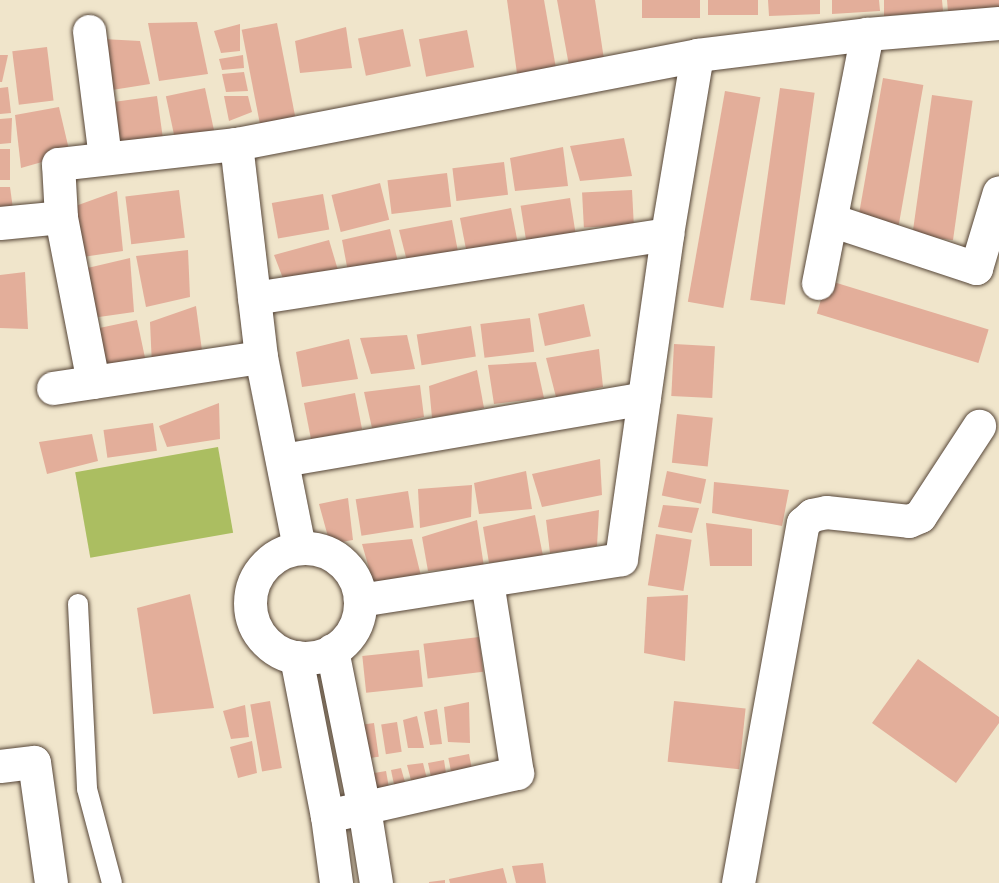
<!DOCTYPE html>
<html>
<head>
<meta charset="utf-8">
<style>
  body { margin:0 }
  #map { position:relative; width:999px; height:883px; overflow:hidden; background:#f0e5cb; font-family:"Gentium Book Plus",serif }
  div>[style] { position:absolute }
  .green>* { inset:0; background:#abbe61; transform-origin:0 0 }
  .building>* { inset:0; background:#e3ae9a; transform-origin:0 0 }
  .roads { filter:drop-shadow(0 0 2px #564638) drop-shadow(0 0 2px #564638) }
  .service>* { height:20px; margin:-10px; padding:0 10px; transform-origin:10px; border-radius:10px; background:#fff }
  .minor>* { height:33px; margin:-16.5px; padding:0 16.5px; transform-origin:16.5px; border-radius:16.5px; background:#fff }
  .minor>.ring { margin:-16.5px; padding:0; box-sizing:content-box; background:none; border:33px solid #fff; border-radius:50% }
  span { translate:-50% -50%; white-space:nowrap; text-align:center; line-height:1.15; -webkit-text-stroke:4.5px #f7f3e8; paint-order:stroke }
</style>
</head>
<body>
<div id="map">
  <div class="green">
    <i style="left:218px;top:447px;width:87px;height:145px;rotate:80deg"></i>
  </div>
  <div class="building">
    <i style="clip-path:polygon(507px 0,544px 0,557px 74px,518px 81px)"></i>
    <i style="clip-path:polygon(557px 0,595px 0,605px 66px,570px 71px)"></i>
    <i style="left:642px;top:0;width:58px;height:18px"></i>
    <i style="left:708px;top:0;width:50px;height:15px"></i>
    <i style="clip-path:polygon(768px 0,820px 0,820px 14px,769px 16px)"></i>
    <i style="clip-path:polygon(832px 0,879px 0,880px 11px,832px 14px)"></i>
    <i style="clip-path:polygon(884px 0,942px 0,943px 11px,884px 16px)"></i>
    <i style="clip-path:polygon(947px 0,999px 0,999px 10px,948px 12px)"></i>
    <i style="clip-path:polygon(197px 22px,208px 74px,159px 81px,148px 23px)"></i>
    <i style="left:277px;top:23px;width:108px;height:36px;rotate:79deg"></i>
    <i style="clip-path:polygon(240px 24px,240px 51px,221px 53px,214px 31px)"></i>
    <i style="clip-path:polygon(346px 27px,352px 68px,300px 73px,295px 41px)"></i>
    <i style="left:403px;top:29px;width:38px;height:46px;rotate:78deg"></i>
    <i style="left:467px;top:30px;width:38px;height:49px;rotate:79deg"></i>
    <i style="clip-path:polygon(103px 39px,140px 41px,150px 84px,112px 90px)"></i>
    <i style="left:47px;top:47px;width:54px;height:35px;rotate:83deg"></i>
    <i style="clip-path:polygon(0 55px,8px 55px,2px 82px,0 82px)"></i>
    <i style="clip-path:polygon(243px 55px,244px 68px,222px 70px,219px 59px)"></i>
    <i style="clip-path:polygon(244px 72px,248px 91px,226px 92px,222px 74px)"></i>
    <i style="left:883px;top:78px;width:41px;height:142px;rotate:10deg"></i>
    <i style="clip-path:polygon(8px 87px,11px 113px,0 114px,0 88px)"></i>
    <i style="left:205px;top:88px;width:51px;height:40px;rotate:78deg"></i>
    <i style="left:780px;top:88px;width:35px;height:214px;rotate:8deg"></i>
    <i style="left:725px;top:91px;width:36px;height:214px;rotate:10deg"></i>
    <i style="left:932px;top:95px;width:41px;height:141px;rotate:8deg"></i>
    <i style="left:157px;top:96px;width:50px;height:44px;rotate:82deg"></i>
    <i style="clip-path:polygon(224px 96px,248px 96px,252px 112px,229px 121px)"></i>
    <i style="clip-path:polygon(59px 107px,70px 154px,21px 168px,15px 115px)"></i>
    <i style="clip-path:polygon(12px 118px,11px 143px,0 144px,0 119px)"></i>
    <i style="clip-path:polygon(624px 138px,632px 176px,580px 181px,570px 146px)"></i>
    <i style="clip-path:polygon(563px 147px,568px 186px,515px 191px,510px 158px)"></i>
    <i style="left:10px;top:149px;width:31px;height:10px;rotate:90deg"></i>
    <i style="left:504px;top:162px;width:33px;height:52px;rotate:83deg"></i>
    <i style="left:447px;top:173px;width:34px;height:60px;rotate:83deg"></i>
    <i style="left:380px;top:183px;width:38px;height:50px;rotate:76deg"></i>
    <i style="clip-path:polygon(0 187px,10px 187px,14px 216px,0 217px)"></i>
    <i style="left:179px;top:190px;width:48px;height:54px;rotate:83deg"></i>
    <i style="left:632px;top:190px;width:35px;height:50px;rotate:87deg"></i>
    <i style="clip-path:polygon(117px 191px,123px 251px,76px 258px,70px 208px)"></i>
    <i style="left:323px;top:194px;width:36px;height:52px;rotate:80deg"></i>
    <i style="left:570px;top:198px;width:37px;height:50px;rotate:81deg"></i>
    <i style="left:511px;top:208px;width:38px;height:52px;rotate:79deg"></i>
    <i style="clip-path:polygon(452px 220px,459px 257px,407px 261px,399px 230px)"></i>
    <i style="clip-path:polygon(390px 229px,399px 266px,348px 272px,342px 240px)"></i>
    <i style="clip-path:polygon(329px 240px,340px 277px,284px 281px,274px 255px)"></i>
    <i style="clip-path:polygon(188px 250px,190px 297px,146px 307px,136px 256px)"></i>
    <i style="clip-path:polygon(130px 258px,134px 312px,85px 319px,79px 270px)"></i>
    <i style="clip-path:polygon(25px 272px,28px 329px,0 328px,0 275px)"></i>
    <i style="left:827px;top:280px;width:169px;height:35px;rotate:17deg"></i>
    <i style="left:584px;top:304px;width:33px;height:47px;rotate:78deg"></i>
    <i style="clip-path:polygon(196px 306px,203px 358px,152px 366px,150px 322px)"></i>
    <i style="left:530px;top:318px;width:34px;height:50px;rotate:83deg"></i>
    <i style="left:137px;top:320px;width:48px;height:48px;rotate:78deg"></i>
    <i style="left:471px;top:326px;width:31px;height:55px;rotate:81deg"></i>
    <i style="clip-path:polygon(407px 335px,415px 369px,371px 374px,360px 338px)"></i>
    <i style="clip-path:polygon(349px 339px,358px 379px,302px 387px,296px 352px)"></i>
    <i style="left:674px;top:344px;width:41px;height:52px;rotate:3deg"></i>
    <i style="clip-path:polygon(599px 349px,603px 387px,556px 397px,546px 358px)"></i>
    <i style="clip-path:polygon(536px 362px,544px 398px,494px 404px,488px 365px)"></i>
    <i style="clip-path:polygon(477px 370px,484px 408px,432px 418px,429px 386px)"></i>
    <i style="clip-path:polygon(420px 385px,424px 417px,372px 428px,364px 392px)"></i>
    <i style="left:355px;top:393px;width:37px;height:52px;rotate:79deg"></i>
    <i style="clip-path:polygon(219px 403px,220px 439px,167px 447px,159px 426px)"></i>
    <i style="left:677px;top:414px;width:36px;height:49px;rotate:6deg"></i>
    <i style="left:153px;top:423px;width:28px;height:50px;rotate:82deg"></i>
    <i style="clip-path:polygon(92px 434px,98px 461px,47px 474px,39px 442px)"></i>
    <i style="clip-path:polygon(600px 459px,602px 495px,542px 507px,532px 474px)"></i>
    <i style="clip-path:polygon(526px 471px,532px 509px,479px 514px,474px 483px)"></i>
    <i style="left:667px;top:471px;width:40px;height:25px;rotate:12deg"></i>
    <i style="clip-path:polygon(714px 482px,789px 490px,782px 526px,712px 513px)"></i>
    <i style="clip-path:polygon(472px 485px,471px 517px,420px 528px,418px 489px)"></i>
    <i style="left:408px;top:491px;width:37px;height:53px;rotate:81deg"></i>
    <i style="clip-path:polygon(348px 498px,353px 540px,330px 544px,319px 504px)"></i>
    <i style="clip-path:polygon(663px 505px,699px 508px,692px 533px,658px 527px)"></i>
    <i style="clip-path:polygon(599px 510px,597px 546px,550px 553px,546px 520px)"></i>
    <i style="clip-path:polygon(535px 515px,543px 556px,489px 563px,483px 527px)"></i>
    <i style="clip-path:polygon(477px 520px,484px 567px,428px 571px,422px 537px)"></i>
    <i style="clip-path:polygon(706px 523px,752px 529px,752px 566px,710px 566px)"></i>
    <i style="left:656px;top:534px;width:36px;height:52px;rotate:9deg"></i>
    <i style="clip-path:polygon(412px 539px,421px 576px,374px 586px,362px 544px)"></i>
    <i style="clip-path:polygon(190px 594px,214px 708px,153px 714px,137px 608px)"></i>
    <i style="clip-path:polygon(688px 595px,685px 661px,644px 653px,647px 597px)"></i>
    <i style="left:479px;top:637px;width:35px;height:56px;rotate:83deg"></i>
    <i style="left:419px;top:650px;width:37px;height:57px;rotate:84deg"></i>
    <i style="clip-path:polygon(918px 659px,999px 717px,999px 723px,956px 783px,872px 723px)"></i>
    <i style="left:270px;top:701px;width:68px;height:20px;rotate:80deg"></i>
    <i style="left:674px;top:701px;width:72px;height:61px;rotate:6deg"></i>
    <i style="clip-path:polygon(469px 702px,470px 743px,448px 742px,444px 707px)"></i>
    <i style="clip-path:polygon(245px 705px,249px 737px,231px 739px,223px 711px)"></i>
    <i style="clip-path:polygon(437px 709px,442px 744px,430px 745px,424px 712px)"></i>
    <i style="clip-path:polygon(417px 716px,424px 748px,408px 748px,403px 720px)"></i>
    <i style="left:397px;top:722px;width:30px;height:16px;rotate:81deg"></i>
    <i style="left:374px;top:723px;width:34px;height:18px;rotate:82deg"></i>
    <i style="clip-path:polygon(252px 741px,257px 773px,238px 778px,230px 747px)"></i>
    <i style="left:469px;top:754px;width:26px;height:21px;rotate:79deg"></i>
    <i style="clip-path:polygon(444px 760px,448px 786px,433px 786px,428px 763px)"></i>
    <i style="clip-path:polygon(423px 763px,429px 787px,413px 788px,407px 765px)"></i>
    <i style="clip-path:polygon(401px 768px,408px 793px,396px 794px,391px 770px)"></i>
    <i style="left:386px;top:771px;width:27px;height:22px;rotate:80deg"></i>
    <i style="clip-path:polygon(543px 863px,546px 883px,516px 883px,512px 866px)"></i>
    <i style="clip-path:polygon(503px 868px,507px 883px,450px 883px,449px 879px)"></i>
    <i style="clip-path:polygon(445px 880px,445px 883px,429px 883px,429px 882px)"></i>
  </div>
  <div class="roads">
    <div class="service">
      <i style="left:78px;top:604px;width:185px;rotate:87.2deg"></i>
      <i style="left:87px;top:789px;width:97px;rotate:75.1deg"></i>
    </div>
    <div class="minor">
      <i style="left:89px;top:31px;width:127px;rotate:82.8deg"></i>
      <i style="left:236px;top:144px;width:214px;rotate:83.3deg"></i>
      <i style="left:261px;top:357px;width:194px;rotate:78.7deg"></i>
      <i style="left:831px;top:220px;width:153px;rotate:18.3deg"></i>
      <i style="left:976px;top:268px;width:79px;rotate:-73.2deg"></i>
      <i style="left:0;top:223px;width:61px;rotate:-5.6deg"></i>
      <i style="left:818px;top:283px;width:254px;rotate:-78.9deg"></i>
      <i style="left:254px;top:298px;width:418px;rotate:-8.8deg"></i>
      <i style="left:93px;top:382px;width:168px;rotate:-101deg"></i>
      <i style="left:61px;top:217px;width:53px;rotate:-93.2deg"></i>
      <i style="left:58px;top:164px;width:179px;rotate:-6.4deg"></i>
      <i style="left:236px;top:144px;width:470px;rotate:-10.9deg"></i>
      <i style="left:53px;top:388px;width:210px;rotate:-8.5deg"></i>
      <i style="left:283px;top:460px;width:366px;rotate:-9.7deg"></i>
      <i class="ring" style="left:250px;top:548px;width:77px;height:77px"></i>
      <i style="left:360px;top:600px;width:264px;rotate:-8.9deg"></i>
      <i style="left:621px;top:559px;width:328px;rotate:-81.9deg"></i>
      <i style="left:667px;top:234px;width:181px;rotate:-80.5deg"></i>
      <i style="left:697px;top:55px;width:171px;rotate:-7deg"></i>
      <i style="left:867px;top:34px;width:132px;rotate:-4.8deg"></i>
      <i style="left:332px;top:650px;width:161px;rotate:78.6deg"></i>
      <i style="left:364px;top:808px;width:76px;rotate:80.9deg"></i>
      <i style="left:296px;top:657px;width:162px;rotate:79deg"></i>
      <i style="left:327px;top:816px;width:68px;rotate:82.3deg"></i>
      <i style="left:0;top:766px;width:34px;rotate:-7deg"></i>
      <i style="left:34px;top:762px;width:122px;rotate:82deg"></i>
      <i style="left:327px;top:816px;width:195px;rotate:-12.8deg"></i>
      <i style="left:517px;top:773px;width:194px;rotate:-98.9deg"></i>
      <i style="left:738px;top:883px;width:366px;rotate:-79.8deg"></i>
      <i style="left:803px;top:523px;width:12px;rotate:-42deg"></i>
      <i style="left:812px;top:515px;width:14px;rotate:-12deg"></i>
      <i style="left:826px;top:512px;width:83px;rotate:6.2deg"></i>
      <i style="left:909px;top:521px;width:12px;rotate:-24deg"></i>
      <i style="left:920px;top:516px;width:108px;rotate:-56.8deg"></i>
    </div>
  </div>
</div>
</body>
</html>
